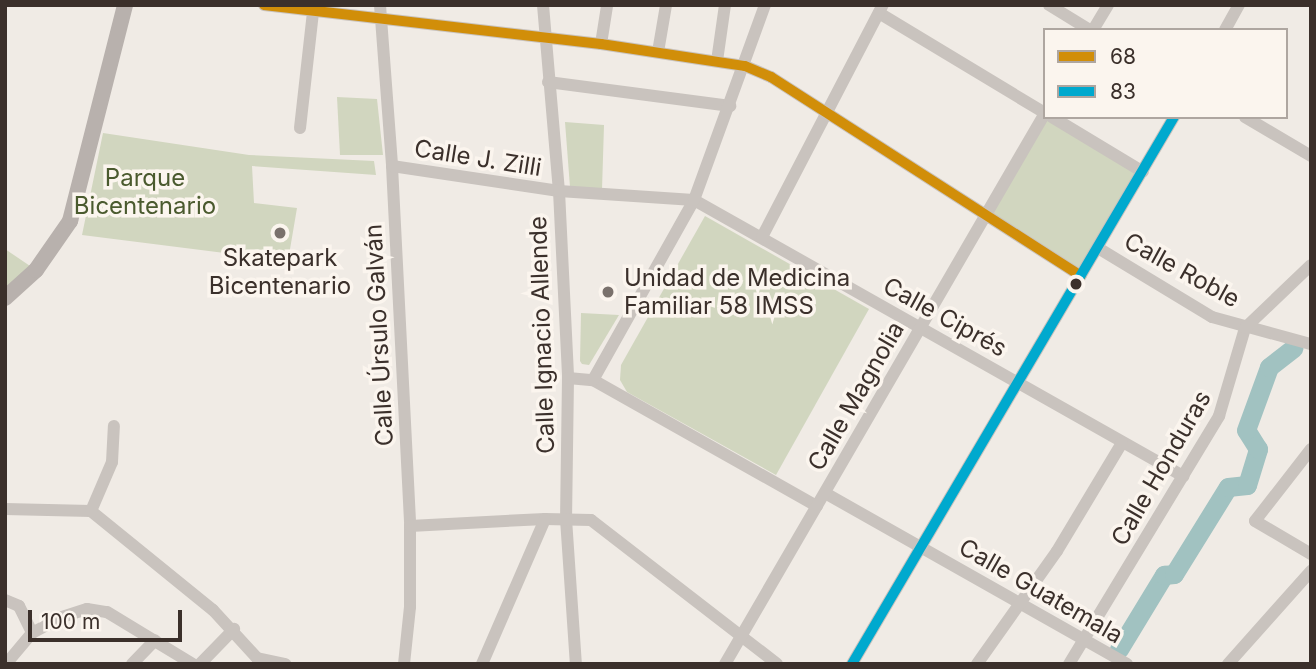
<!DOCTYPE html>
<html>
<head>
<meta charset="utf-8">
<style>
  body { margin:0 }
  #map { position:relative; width:1316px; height:669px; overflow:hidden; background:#f0ebe5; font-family:Inter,sans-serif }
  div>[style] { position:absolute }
  .green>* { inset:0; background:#d1d6bf; transform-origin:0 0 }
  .river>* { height:19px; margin:-9.5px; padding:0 9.5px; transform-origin:9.5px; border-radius:9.5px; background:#a1c2c1 }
  .minor>* { height:12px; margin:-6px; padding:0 6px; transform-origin:6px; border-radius:6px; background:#c9c3be }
  .major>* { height:16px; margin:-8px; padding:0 8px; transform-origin:8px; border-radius:8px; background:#b8b1ad }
  .bus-1>* { height:10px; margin:-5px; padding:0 5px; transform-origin:5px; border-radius:5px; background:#d18e09 }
  .bus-2>* { height:10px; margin:-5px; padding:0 5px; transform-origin:5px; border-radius:5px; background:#00a9ce }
  .dots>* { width:19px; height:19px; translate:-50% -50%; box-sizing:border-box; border:4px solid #fbf5ee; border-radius:50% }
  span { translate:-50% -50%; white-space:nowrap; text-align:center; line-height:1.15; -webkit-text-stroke:7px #fbf5ee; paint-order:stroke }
  .street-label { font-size:24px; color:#3b302b }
  .park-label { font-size:24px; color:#4a5a2e }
  .poi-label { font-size:24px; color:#3b302b }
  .left { translate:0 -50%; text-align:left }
  .frame { position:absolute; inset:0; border:7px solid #3b302b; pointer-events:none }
  .legend { position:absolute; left:1043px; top:28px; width:245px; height:91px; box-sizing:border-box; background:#fbf5ee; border:2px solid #aea6a0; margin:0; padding:9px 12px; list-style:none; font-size:21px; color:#3b302b }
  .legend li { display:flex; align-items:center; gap:14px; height:35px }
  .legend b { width:35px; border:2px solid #aea6a0 }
  .scale { position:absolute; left:28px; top:610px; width:154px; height:32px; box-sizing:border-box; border:4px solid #3b302b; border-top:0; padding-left:9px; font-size:21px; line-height:24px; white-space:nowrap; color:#3b302b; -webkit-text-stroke:5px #fbf5ee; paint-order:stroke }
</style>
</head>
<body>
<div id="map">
  <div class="green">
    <i style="clip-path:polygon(337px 97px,377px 99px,383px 155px,340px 155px)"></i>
    <i style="left:1045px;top:113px;width:114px;height:118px;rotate:31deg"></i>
    <i style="clip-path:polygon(565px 122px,604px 125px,602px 189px,570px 187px)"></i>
    <i style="clip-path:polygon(103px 133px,249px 155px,374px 161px,376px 175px,252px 166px,254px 203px,297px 208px,288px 261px,82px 235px)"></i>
    <i style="clip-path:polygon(705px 216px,869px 309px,776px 475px,627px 392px,620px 380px,621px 365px)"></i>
    <i style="clip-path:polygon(5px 249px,36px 270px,5px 298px)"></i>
    <i style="clip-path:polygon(581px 313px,619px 315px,589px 365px,582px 364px,580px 361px)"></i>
  </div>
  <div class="river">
    <i style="left:1119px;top:649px;width:87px;rotate:-58.7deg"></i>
    <i style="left:1164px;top:575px;width:10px;rotate:-6deg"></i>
    <i style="left:1174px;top:574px;width:102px;rotate:-58.2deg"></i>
    <i style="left:1228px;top:487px;width:19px;rotate:-6deg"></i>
    <i style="left:1247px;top:485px;width:38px;rotate:-73deg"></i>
    <i style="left:1258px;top:449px;width:22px;rotate:-122deg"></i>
    <i style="left:1246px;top:430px;width:67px;rotate:-69.9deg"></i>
    <i style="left:1269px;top:367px;width:31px;rotate:-38deg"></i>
  </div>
  <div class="minor">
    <i style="left:264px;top:5px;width:339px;rotate:6.6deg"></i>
    <i style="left:601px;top:44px;width:146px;rotate:8.7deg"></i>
    <i style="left:745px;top:66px;width:28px;rotate:23deg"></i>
    <i style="left:771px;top:77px;width:368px;rotate:32.7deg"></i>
    <i style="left:380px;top:5px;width:161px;rotate:85.7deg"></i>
    <i style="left:392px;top:166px;width:360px;rotate:87.1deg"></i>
    <i style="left:410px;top:526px;width:81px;rotate:90deg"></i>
    <i style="left:410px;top:607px;width:57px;rotate:96deg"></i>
    <i style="left:543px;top:5px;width:187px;rotate:85.1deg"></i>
    <i style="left:559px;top:191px;width:187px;rotate:87.2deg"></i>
    <i style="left:568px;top:378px;width:141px;rotate:90.8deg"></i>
    <i style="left:566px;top:519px;width:145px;rotate:86.1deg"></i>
    <i style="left:1049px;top:5px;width:48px;rotate:31.4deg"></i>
    <i style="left:879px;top:13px;width:194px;rotate:31.1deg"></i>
    <i style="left:1093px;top:30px;width:29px;rotate:-59deg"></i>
    <i style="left:1225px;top:30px;width:29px;rotate:-61deg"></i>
    <i style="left:601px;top:44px;width:39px;rotate:-81deg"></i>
    <i style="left:658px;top:52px;width:48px;rotate:-80.3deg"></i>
    <i style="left:717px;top:61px;width:57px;rotate:-81.9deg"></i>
    <i style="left:548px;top:82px;width:184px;rotate:7.5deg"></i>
    <i style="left:1052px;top:117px;width:106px;rotate:31.1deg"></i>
    <i style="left:1245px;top:117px;width:77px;rotate:30.6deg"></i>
    <i style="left:300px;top:128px;width:117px;rotate:-83.6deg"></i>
    <i style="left:392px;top:166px;width:169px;rotate:8.5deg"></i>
    <i style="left:559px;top:191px;width:135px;rotate:3.8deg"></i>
    <i style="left:694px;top:200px;width:562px;rotate:29.44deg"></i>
    <i style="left:762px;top:237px;width:262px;rotate:-62.5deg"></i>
    <i style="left:1098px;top:248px;width:133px;rotate:31.2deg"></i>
    <i style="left:1212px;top:317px;width:103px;rotate:15.3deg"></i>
    <i style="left:568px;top:378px;width:25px;rotate:5deg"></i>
    <i style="left:593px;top:380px;width:257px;rotate:29.4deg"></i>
    <i style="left:593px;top:380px;width:206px;rotate:-60.7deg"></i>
    <i style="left:694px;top:200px;width:208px;rotate:-70deg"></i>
    <i style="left:1311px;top:449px;width:91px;rotate:127.9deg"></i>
    <i style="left:1255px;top:521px;width:65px;rotate:30.5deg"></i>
    <i style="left:825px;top:493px;width:347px;rotate:29.5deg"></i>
    <i style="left:5px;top:509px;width:86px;rotate:1.3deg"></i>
    <i style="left:91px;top:511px;width:157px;rotate:39.1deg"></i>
    <i style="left:213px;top:610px;width:65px;rotate:47.5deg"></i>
    <i style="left:257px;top:658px;width:29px;rotate:12deg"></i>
    <i style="left:91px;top:511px;width:53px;rotate:-66.8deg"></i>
    <i style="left:112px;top:462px;width:36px;rotate:-87deg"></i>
    <i style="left:410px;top:526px;width:135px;rotate:-3deg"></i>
    <i style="left:545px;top:519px;width:46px;rotate:1.2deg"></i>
    <i style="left:591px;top:520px;width:235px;rotate:37.7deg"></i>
    <i style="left:5px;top:600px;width:15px;rotate:23deg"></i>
    <i style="left:19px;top:606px;width:30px;rotate:64deg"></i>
    <i style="left:6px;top:664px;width:40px;rotate:-50deg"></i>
    <i style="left:32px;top:633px;width:34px;rotate:-28deg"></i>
    <i style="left:62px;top:617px;width:26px;rotate:-18deg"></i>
    <i style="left:87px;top:609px;width:20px;rotate:9deg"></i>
    <i style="left:107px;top:612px;width:100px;rotate:31.2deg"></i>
    <i style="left:132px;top:664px;width:33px;rotate:-46deg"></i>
    <i style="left:200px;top:664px;width:49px;rotate:-45.8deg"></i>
    <i style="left:482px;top:664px;width:158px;rotate:-66.5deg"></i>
    <i style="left:725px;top:664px;width:637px;rotate:-59.85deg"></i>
    <i style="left:852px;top:664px;width:635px;rotate:-59.52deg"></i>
    <i style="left:977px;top:664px;width:138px;rotate:-54.7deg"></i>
    <i style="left:1057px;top:551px;width:126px;rotate:-59deg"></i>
    <i style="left:1069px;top:664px;width:290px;rotate:-58.8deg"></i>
    <i style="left:1219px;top:416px;width:92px;rotate:-73.5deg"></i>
    <i style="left:1245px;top:328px;width:91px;rotate:-43.7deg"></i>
    <i style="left:1228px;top:664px;width:125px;rotate:-48.3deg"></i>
  </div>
  <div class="major">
    <i style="left:5px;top:298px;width:42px;rotate:-42.1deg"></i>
    <i style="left:36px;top:270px;width:60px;rotate:-55.2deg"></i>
    <i style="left:70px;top:221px;width:223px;rotate:-75.7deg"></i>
  </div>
  <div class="bus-1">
    <i style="left:264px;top:5px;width:339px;rotate:6.6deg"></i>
    <i style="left:601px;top:44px;width:146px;rotate:8.7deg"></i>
    <i style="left:745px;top:66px;width:28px;rotate:23deg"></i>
    <i style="left:771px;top:77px;width:368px;rotate:32.7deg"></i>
  </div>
  <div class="bus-2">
    <i style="left:852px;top:664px;width:635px;rotate:-59.52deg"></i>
  </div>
  <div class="dots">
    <i style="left:280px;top:233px;background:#7a716c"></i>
    <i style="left:1076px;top:284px;background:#3b302b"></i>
    <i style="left:608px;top:292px;background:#7a716c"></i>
  </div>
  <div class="street-label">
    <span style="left:478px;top:158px;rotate:9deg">Calle J. Zilli</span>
    <span style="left:1182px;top:270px;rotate:29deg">Calle Roble</span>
    <span style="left:945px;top:317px;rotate:29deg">Calle Ciprés</span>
    <span style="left:379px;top:335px;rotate:-93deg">Calle Úrsulo Galván</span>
    <span style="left:542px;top:335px;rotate:-92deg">Calle Ignacio Allende</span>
    <span style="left:856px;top:396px;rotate:-60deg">Calle Magnolia</span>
    <span style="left:1161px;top:468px;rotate:-60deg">Calle Honduras</span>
    <span style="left:1041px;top:591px;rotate:30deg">Calle Guatemala</span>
  </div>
  <div class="park-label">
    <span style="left:145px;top:192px">Parque<br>Bicentenario</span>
  </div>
  <div class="poi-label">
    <span style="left:280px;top:272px">Skatepark<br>Bicentenario</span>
    <span class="left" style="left:624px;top:292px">Unidad de Medicina<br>Familiar 58 IMSS</span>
  </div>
  <div class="frame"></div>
  <ul class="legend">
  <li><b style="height:9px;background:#d18e09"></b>68</li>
  <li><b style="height:9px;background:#00a9ce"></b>83</li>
  </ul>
  <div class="scale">100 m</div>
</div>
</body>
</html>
